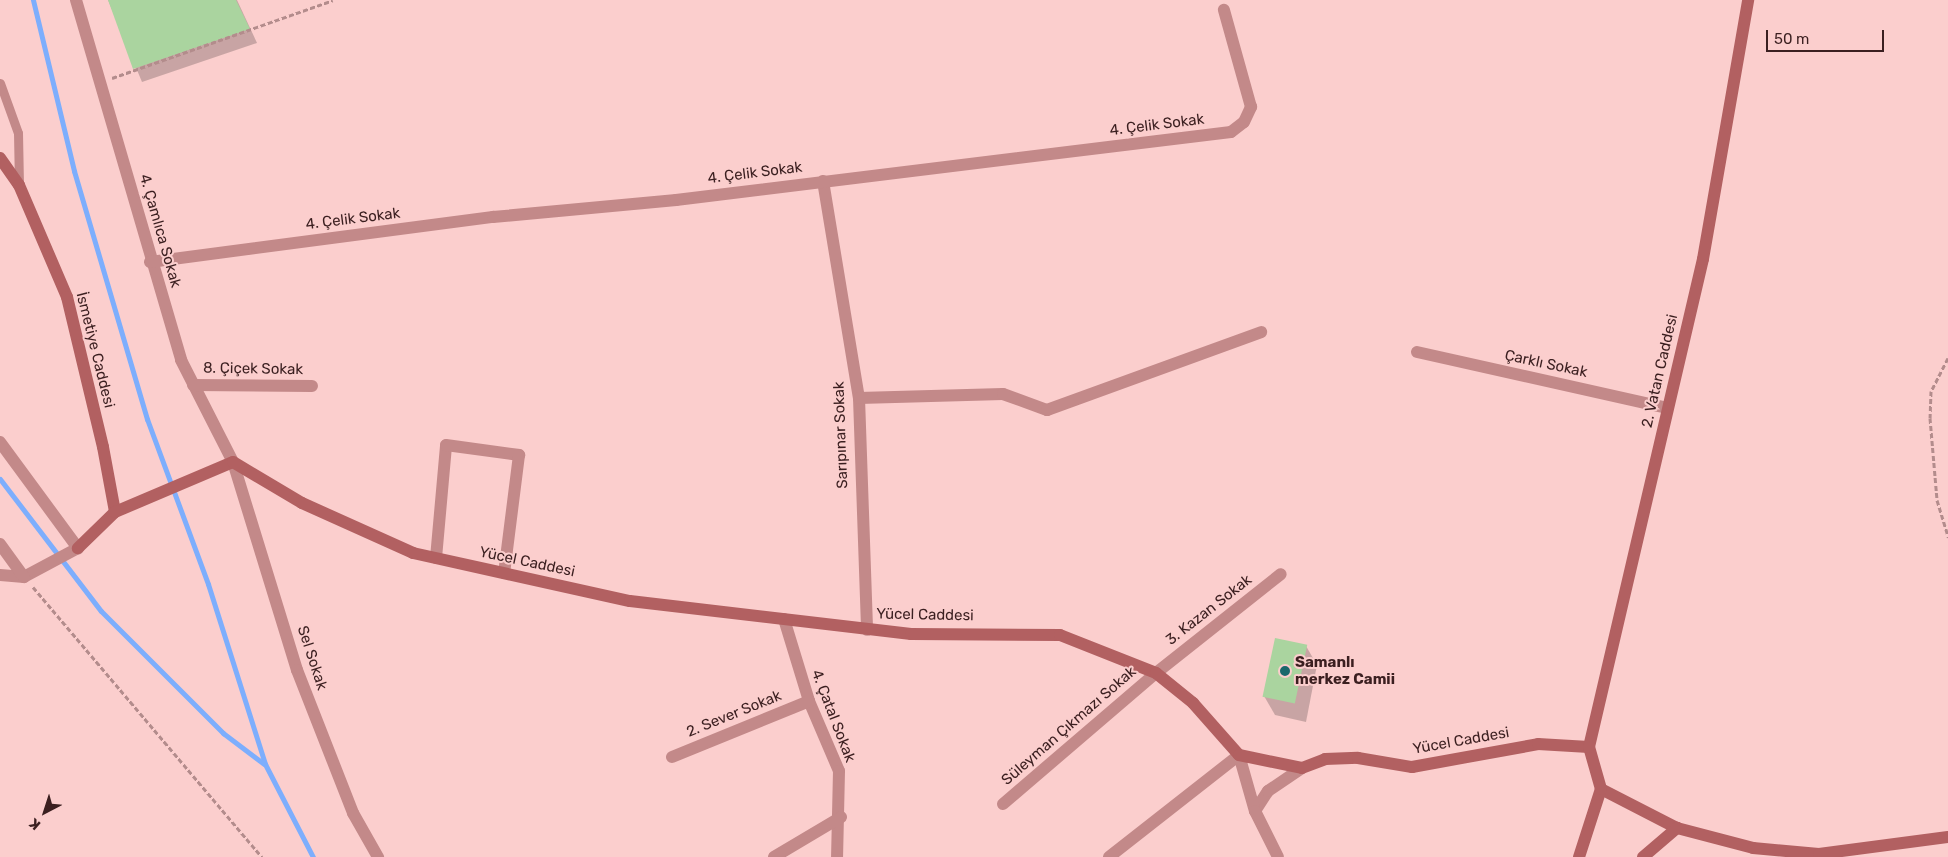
<!DOCTYPE html>
<html>
<head>
<meta charset="utf-8">
<style>
  body { margin:0 }
  #map { position:relative; width:1948px; height:857px; overflow:hidden; background:#fbcecd; font-family:Rubik,sans-serif }
  div>[style] { position:absolute }
  .shadow>* { inset:0; background:#0003 }
  .stream>* { height:5px; margin:-2.5px; padding:0 2.5px; transform-origin:2.5px; border-radius:2.5px; background:#7daefd }
  .building>* { inset:0; background:#aad49f; transform-origin:0 0 }
  .path>* { height:3px; margin-top:-1.5px; transform-origin:0; background:repeating-linear-gradient(90deg,#b38c8c 0 5px,transparent 0 7.5px) }
  .service>* { height:9px; margin:-4.5px; padding:0 4.5px; transform-origin:4.5px; border-radius:4.5px; background:#c38989 }
  .minor>* { height:12px; margin:-6px; padding:0 6px; transform-origin:6px; border-radius:6px; background:#c38989 }
  .tertiary>* { height:12px; margin:-6px; padding:0 6px; transform-origin:6px; border-radius:6px; background:#c38989 }
  .secondary>* { height:12px; margin:-6px; padding:0 6px; transform-origin:6px; border-radius:6px; background:#b26061 }
  .dots>* { width:14px; height:14px; translate:-50% -50%; box-sizing:border-box; border:2px solid #fbcecd; border-radius:50% }
  span { translate:-50% -50%; white-space:nowrap; text-align:center; line-height:1.15; -webkit-text-stroke:4px #fbcecd; paint-order:stroke }
  .street-label { font-size:15px; color:#3b1f20 }
  .poi-label { font-size:15px; color:#3b1f20; font-weight:700 }
  .left { translate:0 -50%; text-align:left }
  .north { position:absolute; left:20px; top:787px; width:50px; height:50px; -webkit-text-stroke:4px #fbcecd; paint-order:stroke; rotate:220deg; font-size:14px; font-weight:700; line-height:20px; text-align:center; color:#3b1f20 }
  .north::after { content:''; display:block; margin:auto; width:18px; height:22px; background:#3b1f20; clip-path:polygon(50% 0,100% 100%,50% 72%,0 100%) }
  .scale { position:absolute; left:1766px; top:30px; width:118px; height:22px; box-sizing:border-box; border:2px solid #3b1f20; border-top:0; padding-left:6px; font-size:15px; line-height:18px; white-space:nowrap; color:#3b1f20; -webkit-text-stroke:4px #fbcecd; paint-order:stroke }
</style>
</head>
<body>
<div id="map">
  <div class="shadow">
    <i style="clip-path:polygon(108px 0,237px 0,257px 43px,142px 82px)"></i>
    <i style="clip-path:polygon(1306px 646px,1317px 665px,1306px 722px,1275px 715px,1264px 696px)"></i>
  </div>
  <div class="stream">
    <i style="left:33px;top:0;width:176px;rotate:76.5deg"></i>
    <i style="left:74px;top:171px;width:259px;rotate:73.6deg"></i>
    <i style="left:147px;top:419px;width:176px;rotate:69.7deg"></i>
    <i style="left:208px;top:584px;width:189px;rotate:72.4deg"></i>
    <i style="left:265px;top:764px;width:105px;rotate:62.7deg"></i>
    <i style="left:0;top:479px;width:166px;rotate:52.6deg"></i>
    <i style="left:101px;top:611px;width:173px;rotate:45deg"></i>
    <i style="left:223px;top:733px;width:51px;rotate:37.1deg"></i>
  </div>
  <div class="building">
    <i style="clip-path:polygon(108px 0,236px 0,250px 29px,133px 69px)"></i>
    <i style="left:1275px;top:638px;width:33px;height:60px;rotate:12deg"></i>
  </div>
  <div class="path">
    <i style="left:112px;top:78px;width:234px;rotate:-19.4deg"></i>
    <i style="left:1948px;top:358px;width:37px;rotate:117deg"></i>
    <i style="left:1931px;top:391px;width:27px;rotate:92deg"></i>
    <i style="left:1930px;top:418px;width:82px;rotate:85.1deg"></i>
    <i style="left:1937px;top:500px;width:39px;rotate:73deg"></i>
    <i style="left:33px;top:587px;width:354px;rotate:49.7deg"></i>
  </div>
  <div class="service">
    <i style="left:0;top:83px;width:53px;rotate:70.2deg"></i>
    <i style="left:18px;top:133px;width:52px;rotate:88.9deg"></i>
  </div>
  <div class="minor">
    <i style="left:76px;top:0;width:375px;rotate:73.7deg"></i>
    <i style="left:181px;top:360px;width:114px;rotate:63deg"></i>
    <i style="left:823px;top:181px;width:220px;rotate:80.6deg"></i>
    <i style="left:859px;top:398px;width:232px;rotate:88deg"></i>
    <i style="left:150px;top:262px;width:346px;rotate:-7.5deg"></i>
    <i style="left:493px;top:217px;width:184px;rotate:-5.3deg"></i>
    <i style="left:676px;top:200px;width:559px;rotate:-6.99deg"></i>
    <i style="left:1231px;top:132px;width:16px;rotate:-38deg"></i>
    <i style="left:1244px;top:122px;width:17px;rotate:-65deg"></i>
    <i style="left:1251px;top:107px;width:101px;rotate:-105.6deg"></i>
    <i style="left:1417px;top:352px;width:256px;rotate:12.6deg"></i>
    <i style="left:193px;top:385px;width:119px;rotate:0.5deg"></i>
    <i style="left:859px;top:398px;width:144px;rotate:-1.6deg"></i>
    <i style="left:1003px;top:394px;width:47px;rotate:20deg"></i>
    <i style="left:1047px;top:410px;width:228px;rotate:-20deg"></i>
    <i style="left:436px;top:558px;width:113px;rotate:-84.9deg"></i>
    <i style="left:446px;top:445px;width:74px;rotate:7.8deg"></i>
    <i style="left:519px;top:455px;width:119px;rotate:97.2deg"></i>
    <i style="left:784px;top:619px;width:86px;rotate:73deg"></i>
    <i style="left:809px;top:701px;width:76px;rotate:66.8deg"></i>
    <i style="left:839px;top:771px;width:86px;rotate:91.3deg"></i>
    <i style="left:672px;top:757px;width:148px;rotate:-22.2deg"></i>
    <i style="left:1003px;top:804px;width:201px;rotate:-40.6deg"></i>
    <i style="left:1156px;top:673px;width:159px;rotate:-38.4deg"></i>
    <i style="left:1255px;top:811px;width:24px;rotate:-57deg"></i>
    <i style="left:1268px;top:791px;width:41px;rotate:-34.1deg"></i>
    <i style="left:774px;top:857px;width:78px;rotate:-30.8deg"></i>
    <i style="left:1109px;top:857px;width:165px;rotate:-38.1deg"></i>
    <i style="left:1239px;top:755px;width:58px;rotate:74.1deg"></i>
    <i style="left:1255px;top:811px;width:51px;rotate:63.4deg"></i>
  </div>
  <div class="tertiary">
    <i style="left:0;top:442px;width:132px;rotate:53.7deg"></i>
    <i style="left:78px;top:548px;width:61px;rotate:151.8deg"></i>
    <i style="left:24px;top:577px;width:24px;rotate:-175deg"></i>
    <i style="left:233px;top:462px;width:218px;rotate:72.9deg"></i>
    <i style="left:297px;top:670px;width:154px;rotate:68.6deg"></i>
    <i style="left:353px;top:813px;width:51px;rotate:60.4deg"></i>
    <i style="left:0;top:544px;width:41px;rotate:54deg"></i>
  </div>
  <div class="secondary">
    <i style="left:0;top:158px;width:33px;rotate:55deg"></i>
    <i style="left:19px;top:185px;width:122px;rotate:66.8deg"></i>
    <i style="left:67px;top:297px;width:154px;rotate:76.5deg"></i>
    <i style="left:103px;top:447px;width:66px;rotate:79.5deg"></i>
    <i style="left:115px;top:512px;width:52px;rotate:135.8deg"></i>
    <i style="left:115px;top:512px;width:128px;rotate:-23deg"></i>
    <i style="left:233px;top:462px;width:80px;rotate:30.7deg"></i>
    <i style="left:302px;top:503px;width:122px;rotate:24.2deg"></i>
    <i style="left:413px;top:553px;width:222px;rotate:12.5deg"></i>
    <i style="left:630px;top:601px;width:283px;rotate:6.7deg"></i>
    <i style="left:911px;top:634px;width:149px;rotate:0.4deg"></i>
    <i style="left:1060px;top:635px;width:103px;rotate:21.6deg"></i>
    <i style="left:1156px;top:673px;width:48px;rotate:39deg"></i>
    <i style="left:1193px;top:703px;width:69px;rotate:48.5deg"></i>
    <i style="left:1239px;top:755px;width:64px;rotate:11.7deg"></i>
    <i style="left:1302px;top:768px;width:25px;rotate:-21deg"></i>
    <i style="left:1325px;top:759px;width:33px;rotate:-2deg"></i>
    <i style="left:1358px;top:758px;width:55px;rotate:9.5deg"></i>
    <i style="left:1412px;top:767px;width:128px;rotate:-10.3deg"></i>
    <i style="left:1538px;top:744px;width:51px;rotate:3.4deg"></i>
    <i style="left:1601px;top:789px;width:85px;rotate:27.2deg"></i>
    <i style="left:1677px;top:828px;width:79px;rotate:14.7deg"></i>
    <i style="left:1753px;top:848px;width:66px;rotate:5.2deg"></i>
    <i style="left:1819px;top:854px;width:130px;rotate:-7.5deg"></i>
    <i style="left:1579px;top:857px;width:71px;rotate:-72.1deg"></i>
    <i style="left:1601px;top:789px;width:44px;rotate:-105.9deg"></i>
    <i style="left:1589px;top:747px;width:501px;rotate:-76.85deg"></i>
    <i style="left:1703px;top:259px;width:263px;rotate:-80.1deg"></i>
    <i style="left:1643px;top:857px;width:45px;rotate:-40.5deg"></i>
  </div>
  <div class="dots">
    <i style="left:1285px;top:671px;background:#1b686c"></i>
  </div>
  <div class="street-label">
    <span style="left:1157px;top:125px;rotate:-7deg">4. Çelik Sokak</span>
    <span style="left:755px;top:173px;rotate:-7deg">4. Çelik Sokak</span>
    <span style="left:353px;top:219px;rotate:-7deg">4. Çelik Sokak</span>
    <span style="left:160px;top:231px;rotate:74deg">4. Çamlıca Sokak</span>
    <span style="left:95px;top:350px;rotate:76deg">İsmetiye Caddesi</span>
    <span style="left:1546px;top:364px;rotate:12deg">Çarklı Sokak</span>
    <span style="left:253px;top:369px;rotate:1deg">8. Çiçek Sokak</span>
    <span style="left:1660px;top:371px;rotate:-77deg">2. Vatan Caddesi</span>
    <span style="left:841px;top:435px;rotate:-92deg">Sarıpınar Sokak</span>
    <span style="left:527px;top:562px;rotate:12deg">Yücel Caddesi</span>
    <span style="left:1209px;top:610px;rotate:-38deg">3. Kazan Sokak</span>
    <span style="left:925px;top:615px;rotate:1deg">Yücel Caddesi</span>
    <span style="left:312px;top:658px;rotate:72deg">Sel Sokak</span>
    <span style="left:734px;top:714px;rotate:-22deg">2. Sever Sokak</span>
    <span style="left:833px;top:716px;rotate:69deg">4. Çatal Sokak</span>
    <span style="left:1069px;top:726px;rotate:-41deg">Süleyman Çıkmazı Sokak</span>
    <span style="left:1461px;top:741px;rotate:-10deg">Yücel Caddesi</span>
  </div>
  <div class="poi-label">
    <span class="left" style="left:1295px;top:671px">Samanlı<br>merkez Camii</span>
  </div>
  <div class="north">K</div>
  <div class="scale">50 m</div>
</div>
</body>
</html>
